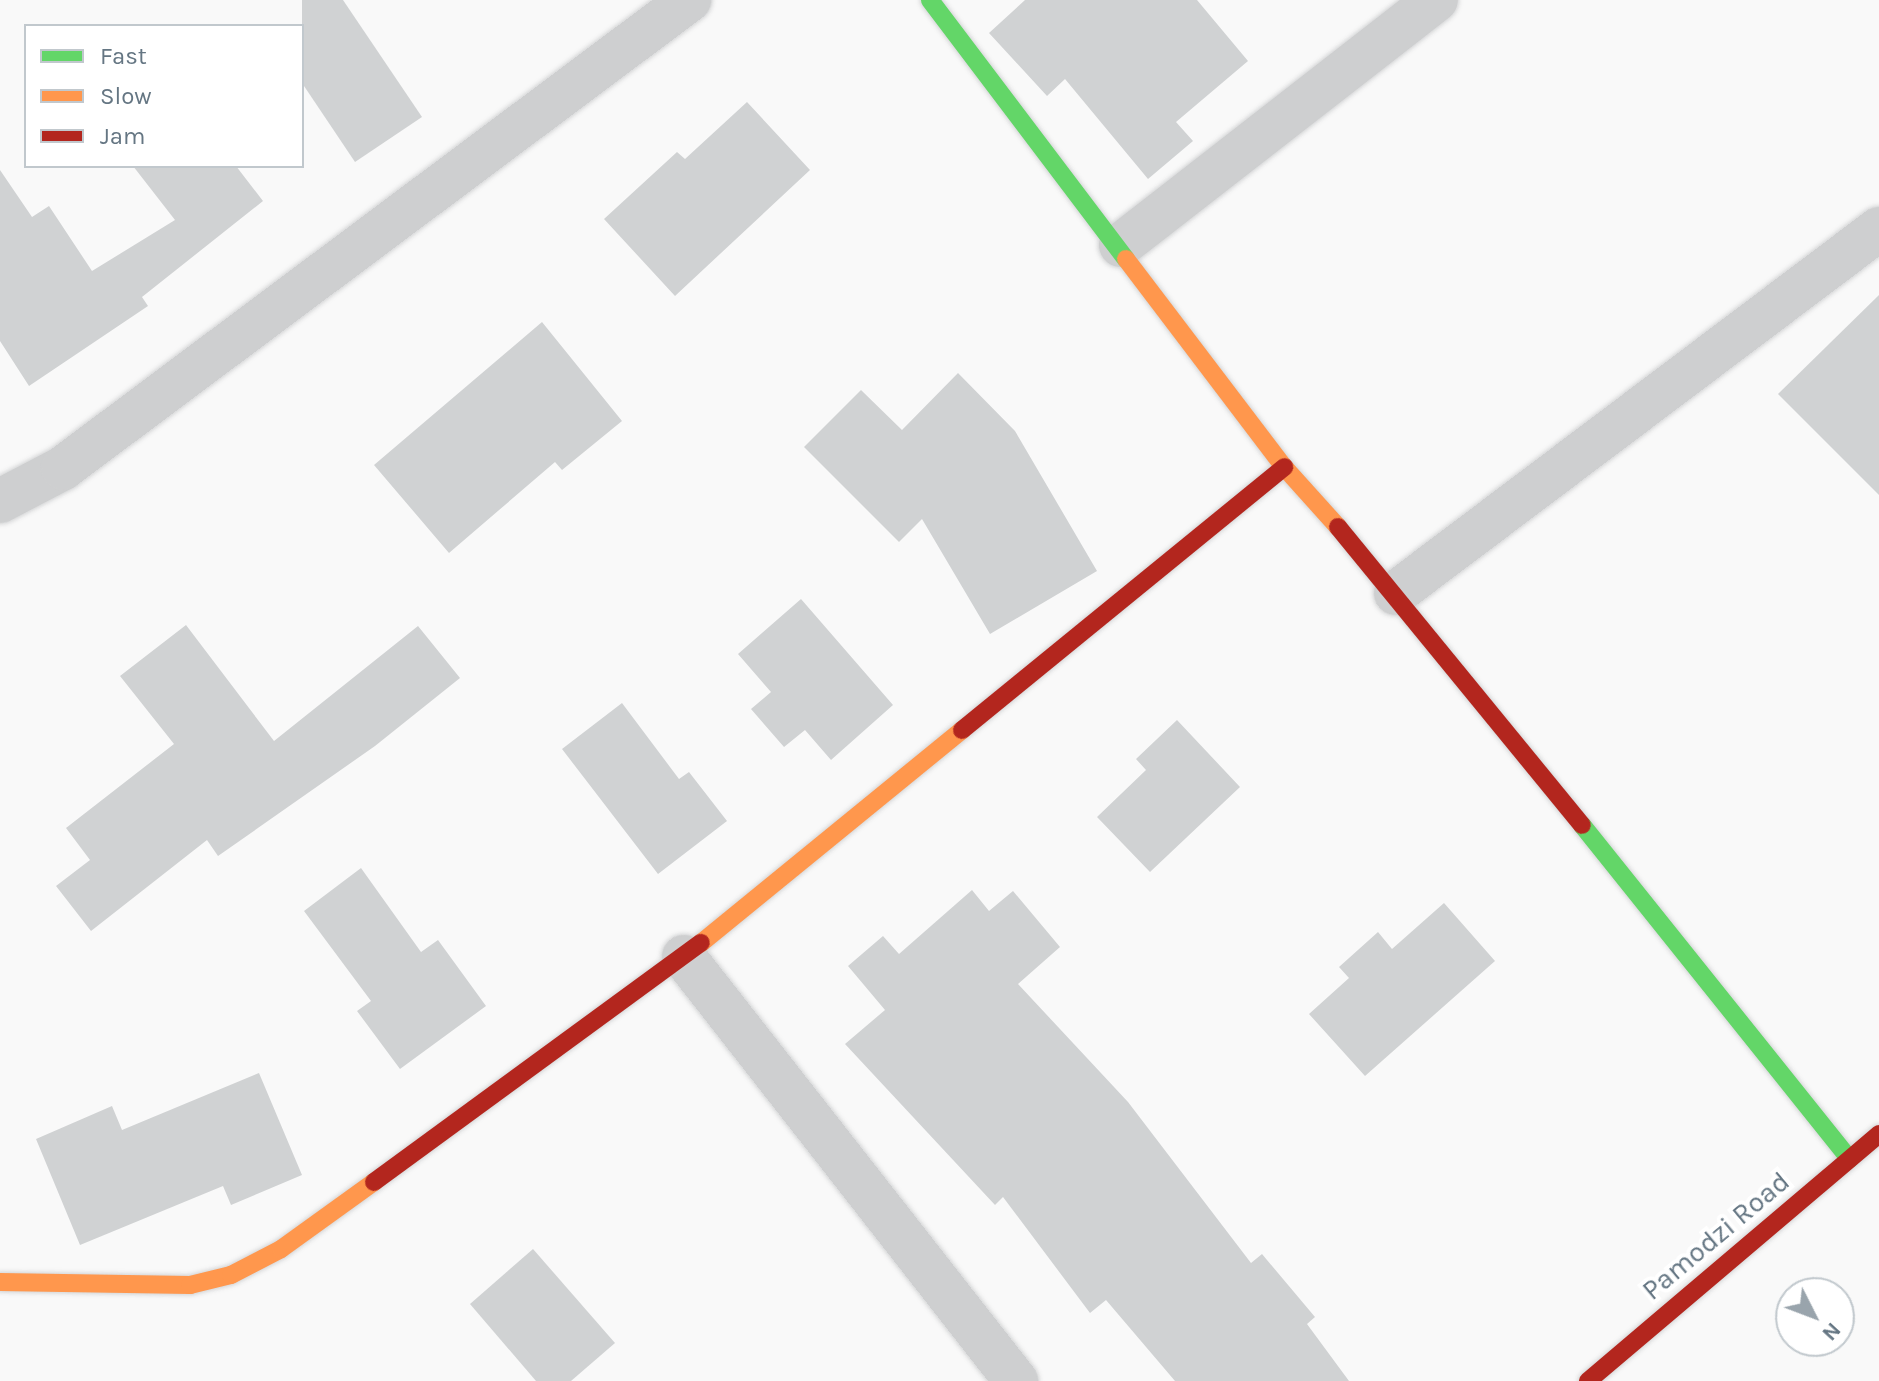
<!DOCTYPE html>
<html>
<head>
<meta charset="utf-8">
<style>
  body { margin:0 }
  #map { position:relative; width:1879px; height:1381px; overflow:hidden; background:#f9f9f9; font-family:Karla,sans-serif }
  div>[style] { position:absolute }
  .building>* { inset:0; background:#d0d2d3 }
  .roads { filter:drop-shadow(0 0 2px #d5d6d7) drop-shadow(0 0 2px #d5d6d7) }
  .street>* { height:44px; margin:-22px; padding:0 22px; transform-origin:22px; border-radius:22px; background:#cecfd0 }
  .fast>* { height:18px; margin:-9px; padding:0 9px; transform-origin:9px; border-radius:9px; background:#63d668 }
  .slow>* { height:18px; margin:-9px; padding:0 9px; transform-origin:9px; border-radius:9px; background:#ff974d }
  .jam>* { height:18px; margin:-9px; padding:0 9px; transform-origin:9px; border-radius:9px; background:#b3261e }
  span { translate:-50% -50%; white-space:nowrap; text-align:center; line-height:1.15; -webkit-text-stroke:8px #fff; paint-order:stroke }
  .street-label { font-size:28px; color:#657683 }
  .legend { position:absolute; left:24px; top:24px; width:280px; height:144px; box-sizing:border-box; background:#fff; border:2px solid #c1c8cd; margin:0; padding:10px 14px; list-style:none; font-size:24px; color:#657683 }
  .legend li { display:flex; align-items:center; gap:16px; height:40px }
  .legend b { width:40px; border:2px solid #c1c8cd }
  .north { position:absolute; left:1775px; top:1277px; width:80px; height:80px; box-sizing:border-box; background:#fff; border:2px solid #c1c8cd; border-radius:50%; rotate:132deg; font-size:22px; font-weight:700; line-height:32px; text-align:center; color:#657683 }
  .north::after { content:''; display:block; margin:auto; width:28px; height:36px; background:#99a4ac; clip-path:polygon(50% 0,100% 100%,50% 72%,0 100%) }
</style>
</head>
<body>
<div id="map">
  <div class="building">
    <i style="clip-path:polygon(302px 0,343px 0,422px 117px,355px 162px,302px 83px)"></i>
    <i style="clip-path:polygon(1025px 0,1197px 0,1248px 61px,1176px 122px,1193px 141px,1148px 179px,1065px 79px,1047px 96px,989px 33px)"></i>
    <i style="clip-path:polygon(747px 102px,810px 170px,675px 296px,604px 219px,677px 152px,685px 159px)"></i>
    <i style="clip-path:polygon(133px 166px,236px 166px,263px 201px,142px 297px,148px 306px,29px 386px,0 341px,0 170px,32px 217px,49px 206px,92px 271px,175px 220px)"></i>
    <i style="clip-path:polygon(1879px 295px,1879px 495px,1778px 394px)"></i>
    <i style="clip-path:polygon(542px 322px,622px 421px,562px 470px,555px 462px,449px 553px,374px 465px)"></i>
    <i style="clip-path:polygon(958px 373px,1015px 431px,1097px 571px,990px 634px,922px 519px,899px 542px,804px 447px,861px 390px,902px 430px)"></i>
    <i style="clip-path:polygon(801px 599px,893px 705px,831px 760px,805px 730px,784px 747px,751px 709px,771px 692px,738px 654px)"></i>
    <i style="clip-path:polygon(186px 625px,274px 741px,418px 626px,460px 678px,375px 746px,218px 856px,207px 840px,91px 931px,56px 886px,90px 860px,66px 828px,174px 744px,120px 676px)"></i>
    <i style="clip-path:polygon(622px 703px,679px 779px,689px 772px,727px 821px,658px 874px,562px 749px)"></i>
    <i style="clip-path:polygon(1177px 720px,1240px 787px,1150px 872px,1097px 817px,1146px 770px,1136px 759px)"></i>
    <i style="clip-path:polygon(361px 868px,421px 952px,438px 940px,486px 1006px,400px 1069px,357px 1011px,371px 1001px,304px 911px)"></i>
    <i style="clip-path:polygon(972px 890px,989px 911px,1013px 891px,1060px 947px,1018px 984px,1128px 1102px,1251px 1263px,1262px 1254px,1315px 1317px,1307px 1324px,1349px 1381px,1175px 1381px,1106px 1300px,1090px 1313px,1003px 1197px,995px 1205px,845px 1044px,885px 1010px,848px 966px,883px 936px,899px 954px)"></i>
    <i style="clip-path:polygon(1444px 903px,1495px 961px,1365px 1076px,1309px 1014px,1349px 978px,1339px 967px,1378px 932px,1392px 949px)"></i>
    <i style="clip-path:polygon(259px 1073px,302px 1175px,231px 1205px,223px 1186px,80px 1245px,36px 1139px,112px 1106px,122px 1130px)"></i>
    <i style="clip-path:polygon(533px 1249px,615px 1343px,571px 1381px,536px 1381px,470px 1304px)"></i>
  </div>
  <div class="roads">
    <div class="street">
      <i style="left:1121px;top:245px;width:399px;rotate:-37.9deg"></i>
      <i style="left:0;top:501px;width:71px;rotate:-27.6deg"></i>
      <i style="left:63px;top:468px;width:782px;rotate:-36.78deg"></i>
      <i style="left:1396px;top:593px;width:605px;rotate:-37deg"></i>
      <i style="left:684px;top:957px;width:539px;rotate:51.94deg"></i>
    </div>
    <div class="fast">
      <i style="left:930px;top:0;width:325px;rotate:52.9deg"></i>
      <i style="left:1582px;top:825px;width:428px;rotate:51.3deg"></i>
    </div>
    <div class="slow">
      <i style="left:1126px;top:259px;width:261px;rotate:52.8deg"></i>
      <i style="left:1284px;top:467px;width:81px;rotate:48deg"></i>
      <i style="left:701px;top:943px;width:337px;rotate:-39.2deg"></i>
      <i style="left:0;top:1282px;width:190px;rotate:0.9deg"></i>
      <i style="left:190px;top:1285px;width:42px;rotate:-13.7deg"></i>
      <i style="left:231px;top:1275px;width:56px;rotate:-27.5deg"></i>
      <i style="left:281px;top:1249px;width:115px;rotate:-35.8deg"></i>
    </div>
    <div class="jam">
      <i style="left:1338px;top:527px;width:385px;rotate:50.7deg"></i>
      <i style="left:962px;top:730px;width:416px;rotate:-39.2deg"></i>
      <i style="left:374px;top:1182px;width:405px;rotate:-36.2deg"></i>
      <i style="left:1588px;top:1381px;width:382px;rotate:-40.3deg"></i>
    </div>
  </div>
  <div class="street-label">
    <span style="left:1716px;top:1236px;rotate:-40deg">Pamodzi Road</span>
  </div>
  <ul class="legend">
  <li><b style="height:10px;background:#63d668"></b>Fast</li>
  <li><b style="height:10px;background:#ff974d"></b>Slow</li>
  <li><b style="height:10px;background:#b3261e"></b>Jam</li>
  </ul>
  <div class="north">N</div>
</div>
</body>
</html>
